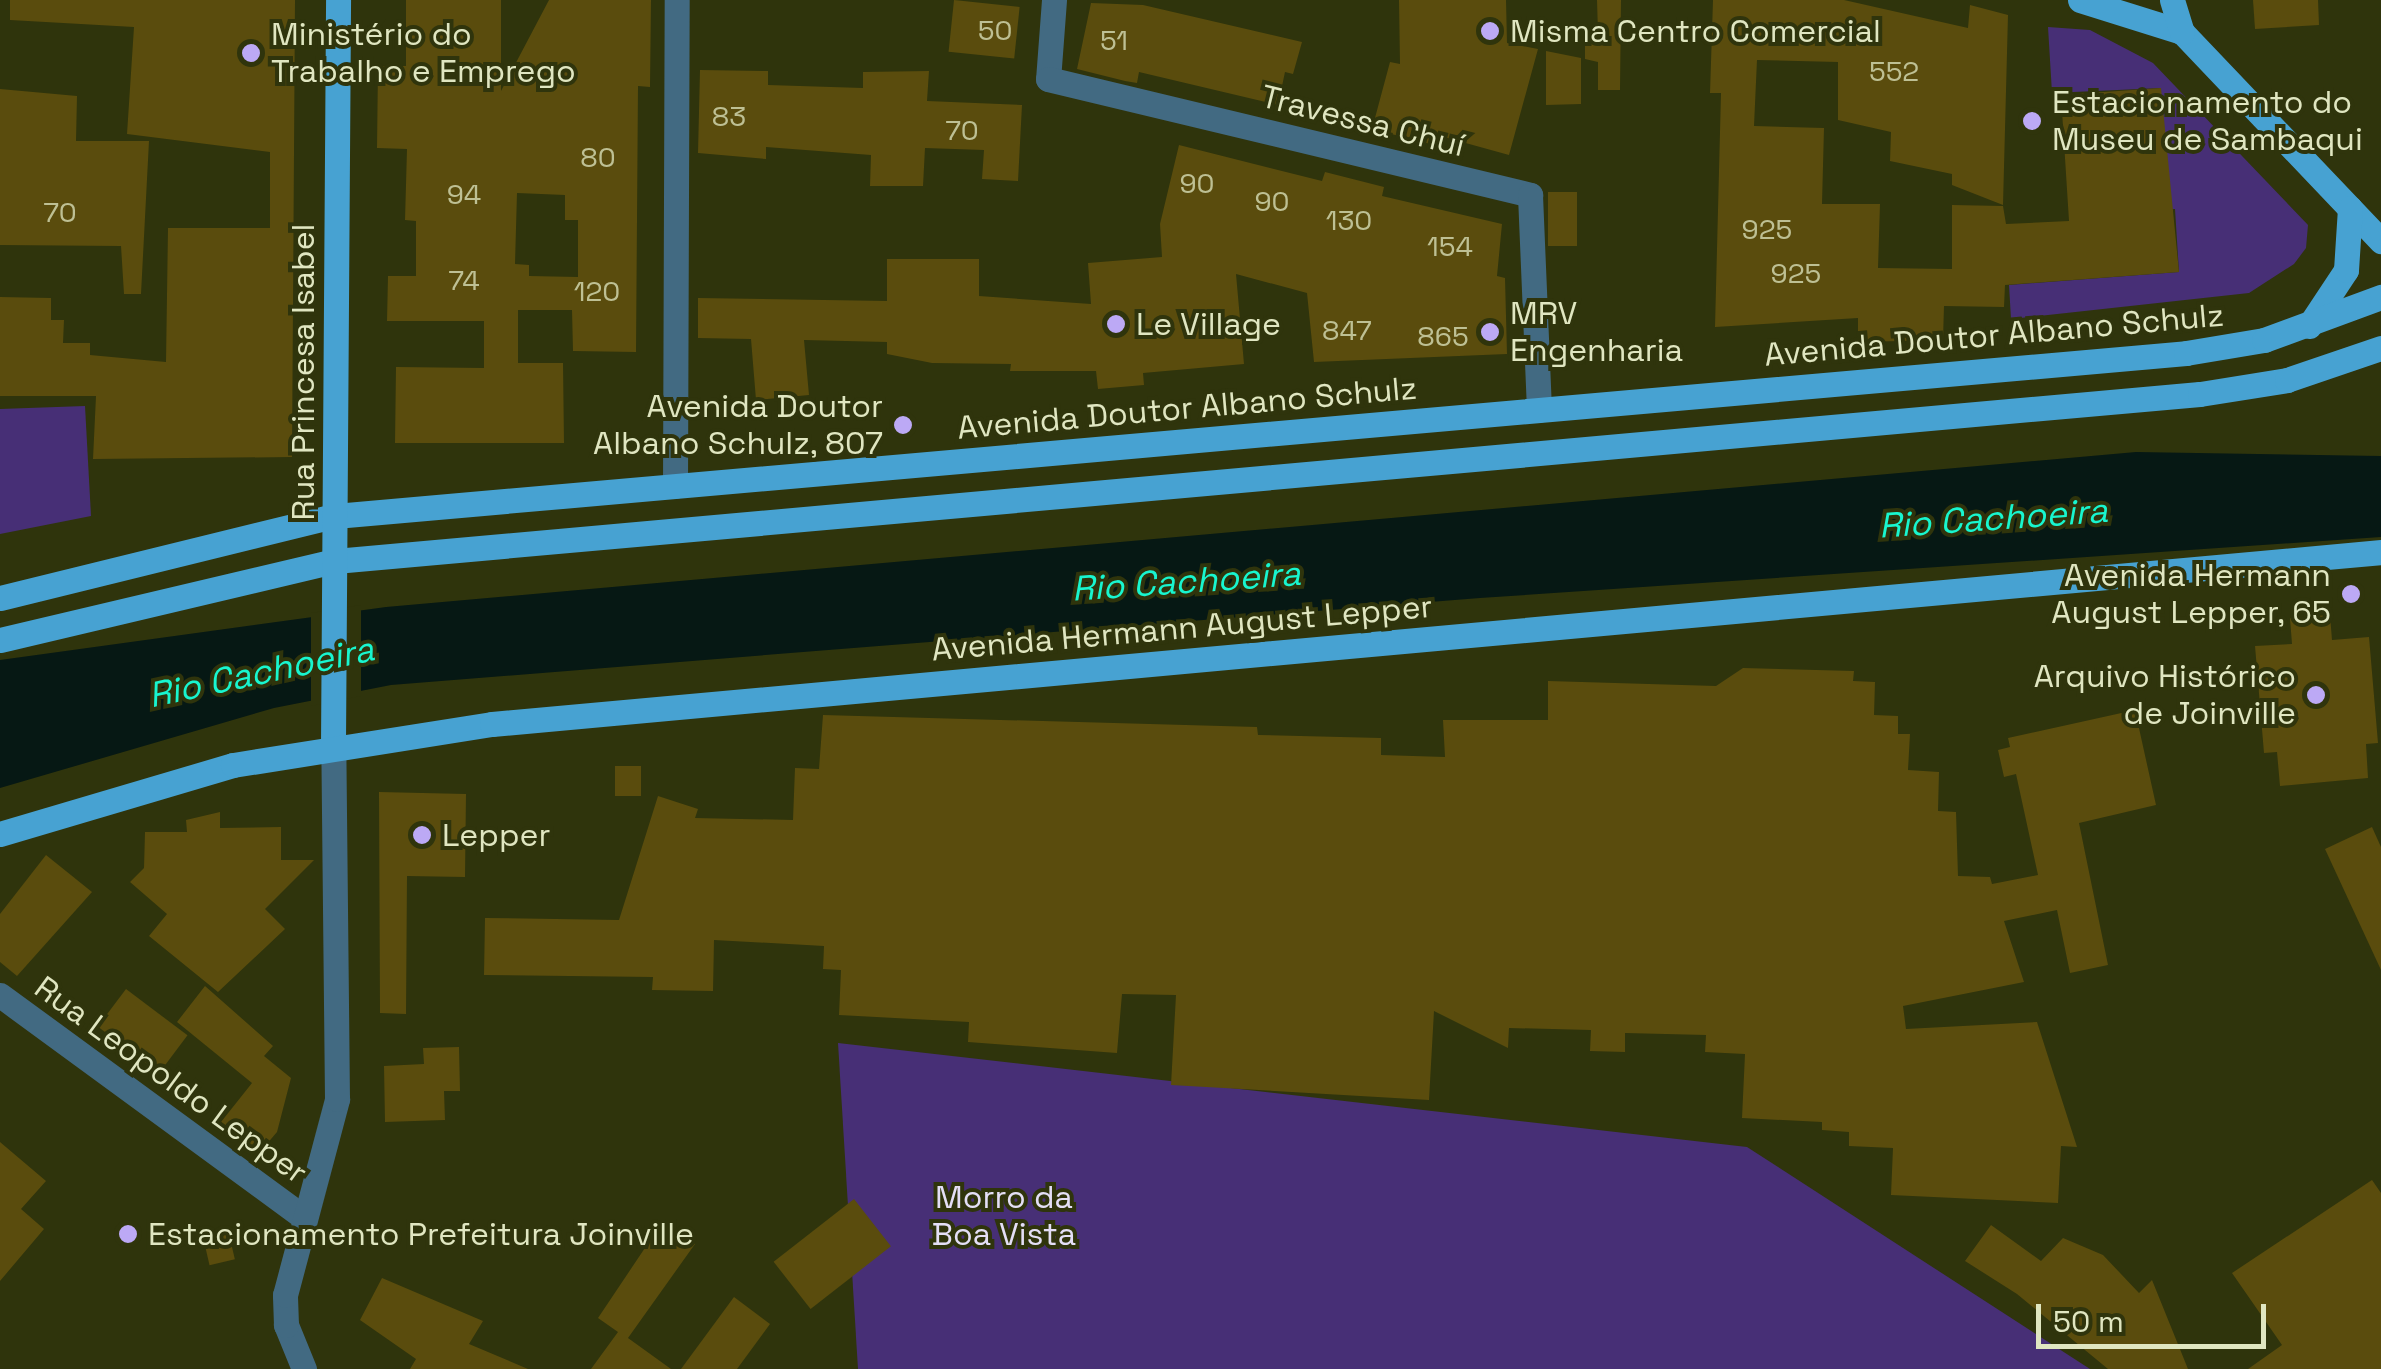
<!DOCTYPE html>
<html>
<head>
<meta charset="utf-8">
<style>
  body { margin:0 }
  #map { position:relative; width:2381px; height:1369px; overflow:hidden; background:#2f340c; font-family:"Space Grotesk",sans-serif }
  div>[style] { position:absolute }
  .green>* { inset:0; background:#472f76 }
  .water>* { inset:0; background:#061814 }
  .pier>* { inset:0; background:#2f340c }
  .building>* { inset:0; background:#5a4c0d; transform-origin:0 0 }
  .minor>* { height:25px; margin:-12.5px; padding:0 12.5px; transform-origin:12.5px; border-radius:12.5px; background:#426a82 }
  .major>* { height:25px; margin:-12.5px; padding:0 12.5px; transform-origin:12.5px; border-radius:12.5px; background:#47a2d2 }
  .dots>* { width:28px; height:28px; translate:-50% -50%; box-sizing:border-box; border:5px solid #2f340c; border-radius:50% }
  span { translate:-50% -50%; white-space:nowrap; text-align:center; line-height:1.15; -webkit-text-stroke:8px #2f340c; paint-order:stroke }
  .number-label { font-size:28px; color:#bec094 }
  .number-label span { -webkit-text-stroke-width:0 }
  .poi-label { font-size:32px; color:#e0e6c1 }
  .left { translate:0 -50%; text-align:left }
  .right { translate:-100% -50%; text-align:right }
  .street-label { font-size:32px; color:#e0e6c1 }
  .park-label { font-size:32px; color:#e4dff6 }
  .water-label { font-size:35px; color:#18f6cf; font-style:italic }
  .scale { position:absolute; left:2036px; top:1304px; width:230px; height:45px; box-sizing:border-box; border:5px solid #e0e6c1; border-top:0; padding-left:12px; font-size:30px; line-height:35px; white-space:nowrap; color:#e0e6c1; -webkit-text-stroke:8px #2f340c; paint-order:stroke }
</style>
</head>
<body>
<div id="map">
  <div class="green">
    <i style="clip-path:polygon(2048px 27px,2090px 30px,2153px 63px,2308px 225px,2306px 248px,2294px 264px,2249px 293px,2011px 319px,2009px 285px,2179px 272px,2175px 209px,2136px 212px,2161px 88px,2052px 93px)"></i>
    <i style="clip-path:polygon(85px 406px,91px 516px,0 534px,0 409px)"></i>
    <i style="clip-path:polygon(838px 1043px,1747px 1147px,2090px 1369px,858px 1369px)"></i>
  </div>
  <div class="water">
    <i style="clip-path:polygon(2136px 452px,2381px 456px,2381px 537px,1480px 598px,391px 685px,274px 708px,0 788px,0 660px,386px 607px)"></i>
  </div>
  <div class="pier">
    <i style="clip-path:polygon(361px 605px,361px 696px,311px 706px,311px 613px)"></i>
  </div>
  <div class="building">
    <i style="clip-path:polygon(10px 0,295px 0,292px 457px,93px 459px,96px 396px,0 396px,0 297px,51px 298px,51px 320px,64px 320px,63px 343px,90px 343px,90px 355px,166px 362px,168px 228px,270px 228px,270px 152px,127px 134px,134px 27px,10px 20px)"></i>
    <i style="clip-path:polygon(evenodd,406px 0,501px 0,501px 91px,549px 0,651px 0,650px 87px,638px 86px,636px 352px,573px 351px,572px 310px,518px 310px,518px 363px,563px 363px,564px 443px,395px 443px,396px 367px,484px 368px,484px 321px,387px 321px,388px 276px,416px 276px,416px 221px,405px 220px,407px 149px,377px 148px,378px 66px,406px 66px,406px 0,517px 193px,565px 195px,565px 220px,578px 220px,578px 277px,529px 276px,529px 265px,515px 264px,517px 193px)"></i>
    <i style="left:954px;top:0;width:66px;height:52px;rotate:6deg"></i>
    <i style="clip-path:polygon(1399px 0,1506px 0,1507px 43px,1538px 49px,1509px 155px,1433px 134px,1430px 144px,1372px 129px,1390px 62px,1400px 64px)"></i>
    <i style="clip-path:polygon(1597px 0,1621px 0,1620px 90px,1598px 90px,1598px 62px,1585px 59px,1585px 33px,1598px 33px)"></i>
    <i style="clip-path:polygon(1713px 0,1844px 0,1968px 28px,1970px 5px,2008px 15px,2003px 205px,1952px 185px,1952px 174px,1890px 161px,1891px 132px,1838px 120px,1838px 62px,1757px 60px,1754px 126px,1824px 128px,1822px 204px,1880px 204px,1878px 268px,1952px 269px,1952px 205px,2003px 206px,2006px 224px,2069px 221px,2061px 95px,2161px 88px,2179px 272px,2005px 285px,2004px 307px,1944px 306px,1943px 340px,1858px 342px,1858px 318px,1715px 327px,1721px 93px,1710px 93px)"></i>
    <i style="clip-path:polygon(2253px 0,2318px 0,2319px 25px,2255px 29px)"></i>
    <i style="clip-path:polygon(1091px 3px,1143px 5px,1302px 42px,1293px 74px,1285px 72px,1278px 105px,1139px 72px,1137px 83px,1125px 81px,1077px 69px)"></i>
    <i style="clip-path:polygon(1546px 51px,1581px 58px,1581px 104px,1546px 105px)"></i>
    <i style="clip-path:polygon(700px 70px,768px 71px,768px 85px,863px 88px,863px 72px,929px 71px,927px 101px,1022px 105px,1018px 181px,982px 179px,984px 150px,925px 148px,923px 186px,870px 186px,871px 155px,766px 147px,766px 159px,698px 153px)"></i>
    <i style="clip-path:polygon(0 89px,77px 96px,76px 141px,149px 141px,141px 294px,124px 294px,121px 246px,0 245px)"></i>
    <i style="clip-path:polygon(1179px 145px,1322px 181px,1325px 172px,1384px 187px,1382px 196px,1502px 224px,1497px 276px,1505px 278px,1507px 354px,1314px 362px,1307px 293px,1236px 274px,1244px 364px,1143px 373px,1144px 385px,1098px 389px,1096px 371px,1010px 371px,1011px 364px,932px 363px,887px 354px,887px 342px,804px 340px,809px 395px,756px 400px,751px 339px,698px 338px,698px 298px,887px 301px,887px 259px,979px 259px,979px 296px,1091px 304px,1088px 263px,1162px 257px,1160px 224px)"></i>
    <i style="left:1548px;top:192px;width:29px;height:54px"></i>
    <i style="clip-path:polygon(2330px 615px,2332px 640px,2369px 637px,2378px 743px,2366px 744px,2368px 778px,2280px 786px,2277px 752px,2264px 753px,2255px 646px,2292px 644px,2290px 618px)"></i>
    <i style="clip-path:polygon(1743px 668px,1854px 671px,1853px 681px,1875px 682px,1874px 715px,1898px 716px,1898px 734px,1910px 734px,1908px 770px,1939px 772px,1938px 811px,1956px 812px,1958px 876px,1990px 877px,1992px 884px,2038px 875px,2016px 774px,2004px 777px,1998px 750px,2010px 747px,2008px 738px,2135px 710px,2156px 805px,2079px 823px,2108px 965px,2070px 973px,2057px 910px,2004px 921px,2024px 982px,1903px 1006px,1906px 1029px,2037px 1022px,2077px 1147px,2061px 1146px,2058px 1203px,1891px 1195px,1893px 1148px,1849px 1146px,1849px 1132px,1822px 1130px,1822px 1122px,1742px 1118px,1745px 1054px,1705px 1052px,1706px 1035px,1625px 1033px,1625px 1052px,1590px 1051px,1591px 1030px,1509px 1028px,1508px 1048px,1434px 1011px,1429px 1100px,1171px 1085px,1176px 995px,1122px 994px,1117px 1053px,968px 1042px,969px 1022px,839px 1015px,841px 970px,823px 969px,824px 946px,714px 940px,713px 991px,652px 990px,653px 977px,484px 975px,485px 918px,619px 920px,658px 796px,698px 809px,695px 818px,793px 820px,795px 768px,819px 769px,823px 715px,1257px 727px,1258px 735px,1381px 738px,1381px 755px,1445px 757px,1443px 720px,1548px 720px,1548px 681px,1716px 686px)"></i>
    <i style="left:615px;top:766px;width:26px;height:30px"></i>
    <i style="clip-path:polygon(379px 792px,466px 794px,465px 877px,407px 876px,406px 1014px,380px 1013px)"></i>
    <i style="clip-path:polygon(220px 812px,220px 828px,281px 827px,281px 860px,314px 860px,265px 909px,285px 929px,218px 992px,149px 936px,167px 914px,130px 882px,144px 868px,145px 832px,187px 832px,186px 820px)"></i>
    <i style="clip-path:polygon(2372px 827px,2381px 847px,2381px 970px,2325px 849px)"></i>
    <i style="clip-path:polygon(46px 855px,92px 892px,17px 976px,0 962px,0 914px)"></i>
    <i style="clip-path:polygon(205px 986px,273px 1046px,264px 1056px,291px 1078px,277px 1132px,260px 1152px,221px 1122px,252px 1083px,177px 1022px)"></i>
    <i style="left:126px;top:989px;width:77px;height:47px;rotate:37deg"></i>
    <i style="clip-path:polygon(459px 1047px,460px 1091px,444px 1091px,445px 1120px,385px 1122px,384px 1066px,424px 1064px,423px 1048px)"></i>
    <i style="clip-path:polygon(0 1142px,46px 1181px,21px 1209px,44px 1229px,0 1281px)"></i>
    <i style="clip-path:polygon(2372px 1180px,2381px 1193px,2381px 1369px,2248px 1369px,2282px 1345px,2232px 1273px)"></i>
    <i style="left:854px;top:1199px;width:60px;height:102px;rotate:52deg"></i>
    <i style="clip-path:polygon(663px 1221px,695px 1244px,628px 1338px,671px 1369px,591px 1369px,618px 1332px,598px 1318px)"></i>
    <i style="clip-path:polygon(1991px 1225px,2041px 1261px,2063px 1238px,2103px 1255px,2139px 1293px,2152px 1280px,2188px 1369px,2108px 1369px,2017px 1294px,1965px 1261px)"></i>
    <i style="left:229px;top:1234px;width:26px;height:26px;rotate:77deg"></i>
    <i style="clip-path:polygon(382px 1278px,483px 1321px,469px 1344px,528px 1369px,410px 1369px,416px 1359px,360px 1320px)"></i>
    <i style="clip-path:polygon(734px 1297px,770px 1324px,737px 1369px,681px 1369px)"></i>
  </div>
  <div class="minor">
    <i style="left:1054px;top:0;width:79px;rotate:94.3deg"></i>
    <i style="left:1048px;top:79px;width:496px;rotate:13.5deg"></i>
    <i style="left:1530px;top:195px;width:215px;rotate:87.6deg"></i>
    <i style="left:675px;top:486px;width:486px;rotate:-89.8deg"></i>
    <i style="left:0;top:995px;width:376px;rotate:36.2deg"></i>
    <i style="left:304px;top:1369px;width:48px;rotate:-112.2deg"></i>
    <i style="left:286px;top:1325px;width:30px;rotate:-92deg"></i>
    <i style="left:285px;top:1295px;width:203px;rotate:-75.1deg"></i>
    <i style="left:337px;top:1099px;width:355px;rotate:-90.6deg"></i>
  </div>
  <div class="major">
    <i style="left:2080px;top:0;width:107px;rotate:17.4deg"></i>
    <i style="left:2182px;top:32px;width:289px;rotate:46.4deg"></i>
    <i style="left:2172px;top:0;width:34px;rotate:73deg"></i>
    <i style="left:2309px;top:326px;width:67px;rotate:-56.5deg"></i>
    <i style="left:2346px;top:270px;width:62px;rotate:-86.3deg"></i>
    <i style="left:0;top:598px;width:345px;rotate:-13.8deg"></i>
    <i style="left:335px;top:516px;width:1858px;rotate:-5.03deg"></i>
    <i style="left:2186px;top:353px;width:79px;rotate:-9.5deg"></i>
    <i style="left:2264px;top:340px;width:125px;rotate:-20.2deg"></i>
    <i style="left:0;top:640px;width:344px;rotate:-13.3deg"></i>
    <i style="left:335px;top:561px;width:1872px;rotate:-5.12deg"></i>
    <i style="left:2200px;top:394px;width:88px;rotate:-9.1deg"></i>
    <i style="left:2287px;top:380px;width:99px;rotate:-18.8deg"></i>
    <i style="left:333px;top:744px;width:744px;rotate:-89.61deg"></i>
    <i style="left:0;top:834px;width:243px;rotate:-16.5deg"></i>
    <i style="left:233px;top:765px;width:262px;rotate:-9deg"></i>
    <i style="left:492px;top:724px;width:1897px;rotate:-5.2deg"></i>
  </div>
  <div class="dots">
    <i style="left:1490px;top:31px;background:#bca9f5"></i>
    <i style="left:251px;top:53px;background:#bca9f5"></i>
    <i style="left:2032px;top:121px;background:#bca9f5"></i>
    <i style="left:1116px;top:324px;background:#bca9f5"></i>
    <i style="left:1490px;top:332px;background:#bca9f5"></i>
    <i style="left:903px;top:425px;background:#bca9f5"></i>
    <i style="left:2351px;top:594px;background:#bca9f5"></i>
    <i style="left:2316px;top:695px;background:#bca9f5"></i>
    <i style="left:422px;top:835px;background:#bca9f5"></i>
    <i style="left:128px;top:1234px;background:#bca9f5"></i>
  </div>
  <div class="number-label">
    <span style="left:995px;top:30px">50</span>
    <span style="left:1114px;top:40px">51</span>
    <span style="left:1894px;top:71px">552</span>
    <span style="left:729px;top:116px">83</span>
    <span style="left:962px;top:130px">70</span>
    <span style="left:598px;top:157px">80</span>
    <span style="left:1197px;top:183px">90</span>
    <span style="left:464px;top:194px">94</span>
    <span style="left:1272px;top:201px">90</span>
    <span style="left:60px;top:212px">70</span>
    <span style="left:1349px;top:220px">130</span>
    <span style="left:1767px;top:229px">925</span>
    <span style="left:1450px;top:246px">154</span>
    <span style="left:1796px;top:273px">925</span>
    <span style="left:464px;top:280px">74</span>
    <span style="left:597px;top:291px">120</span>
    <span style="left:1347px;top:330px">847</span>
    <span style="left:1443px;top:336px">865</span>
  </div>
  <div class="poi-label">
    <span class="left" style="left:1510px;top:31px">Misma Centro Comercial</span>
    <span class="left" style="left:271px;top:53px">Ministério do<br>Trabalho e Emprego</span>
    <span class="left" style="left:2052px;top:121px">Estacionamento do<br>Museu de Sambaqui</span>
    <span class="left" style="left:1510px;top:332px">MRV<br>Engenharia</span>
    <span class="left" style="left:1136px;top:324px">Le Village</span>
    <span class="right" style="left:883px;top:425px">Avenida Doutor<br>Albano Schulz, 807</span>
    <span class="right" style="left:2331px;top:594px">Avenida Hermann<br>August Lepper, 65</span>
    <span class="right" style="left:2296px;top:695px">Arquivo Histórico<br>de Joinville</span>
    <span class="left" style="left:442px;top:835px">Lepper</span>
    <span class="left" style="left:148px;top:1234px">Estacionamento Prefeitura Joinville</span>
  </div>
  <div class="street-label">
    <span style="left:1363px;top:121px;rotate:14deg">Travessa Chuí</span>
    <span style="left:1994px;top:335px;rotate:-5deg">Avenida Doutor Albano Schulz</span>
    <span style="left:303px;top:372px;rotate:-90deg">Rua Princesa Isabel</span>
    <span style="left:1187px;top:408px;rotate:-5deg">Avenida Doutor Albano Schulz</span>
    <span style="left:1182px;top:628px;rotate:-5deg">Avenida Hermann August Lepper</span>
    <span style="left:171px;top:1080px;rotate:36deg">Rua Leopoldo Lepper</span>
  </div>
  <div class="park-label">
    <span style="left:1004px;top:1216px">Morro da<br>Boa Vista</span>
  </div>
  <div class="water-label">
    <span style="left:1993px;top:518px;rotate:-4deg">Rio Cachoeira</span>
    <span style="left:1186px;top:581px;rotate:-4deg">Rio Cachoeira</span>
    <span style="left:261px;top:672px;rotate:-12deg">Rio Cachoeira</span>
  </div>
  <div class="scale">50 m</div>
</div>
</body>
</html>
